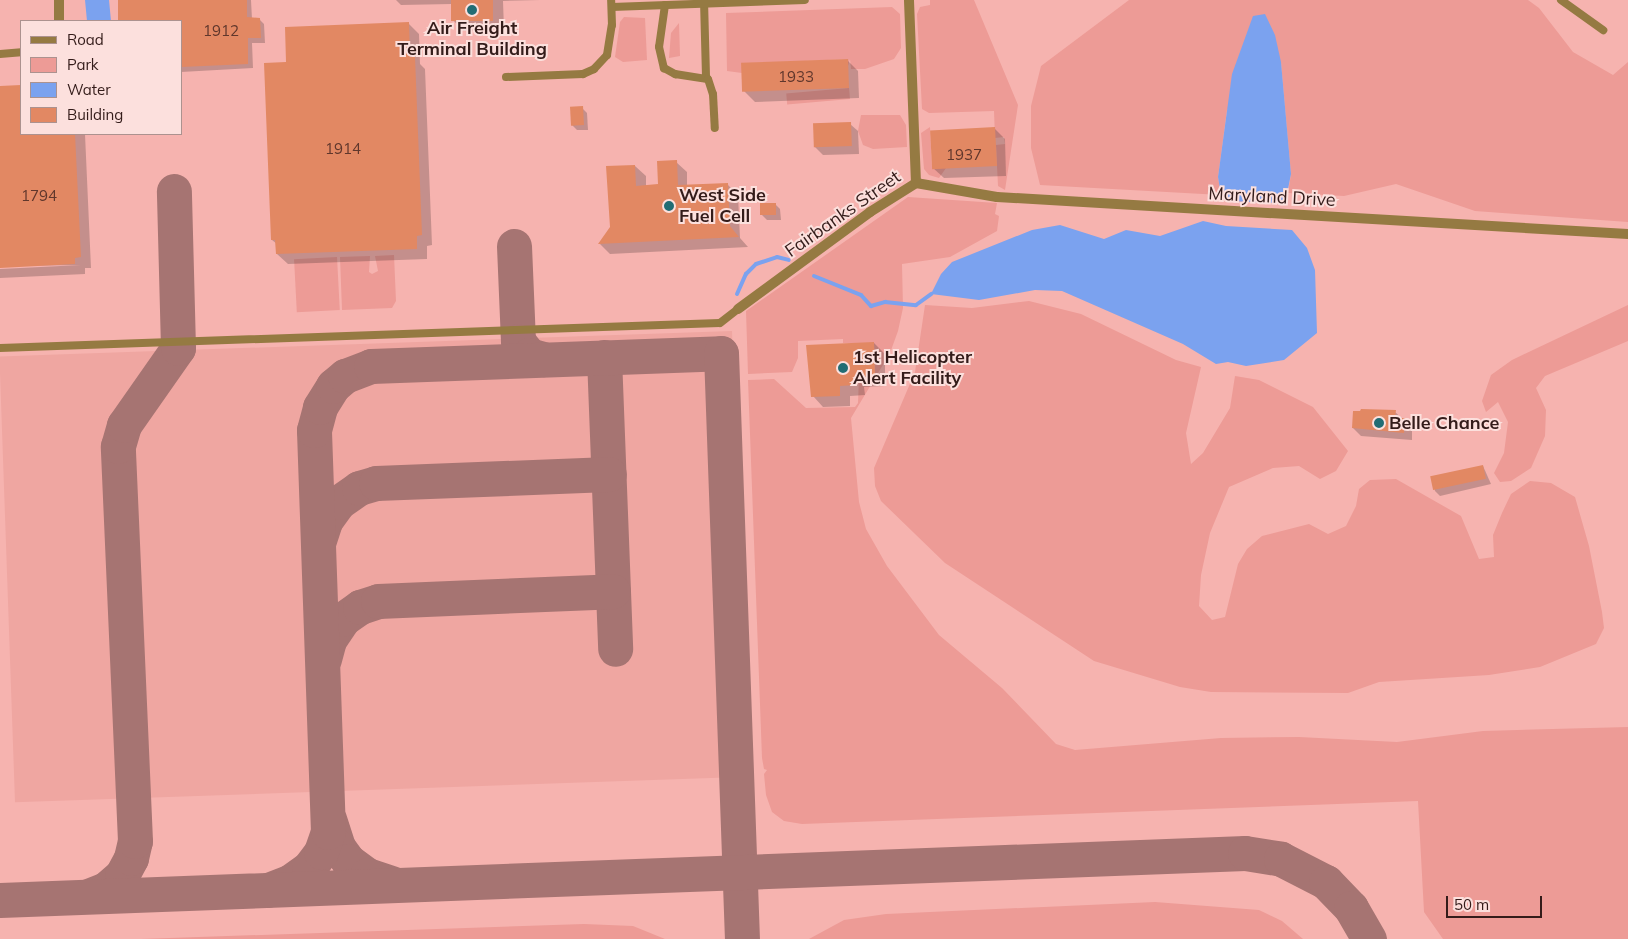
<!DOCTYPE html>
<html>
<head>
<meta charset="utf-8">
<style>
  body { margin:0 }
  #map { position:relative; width:1628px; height:939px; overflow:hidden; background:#f6b3af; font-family:Mulish,sans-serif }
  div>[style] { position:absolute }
  .built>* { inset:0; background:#efa6a1; transform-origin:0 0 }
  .green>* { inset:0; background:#ed9b96; transform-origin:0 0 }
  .water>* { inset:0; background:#7ba2ef }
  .shadow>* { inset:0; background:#0003 }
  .stream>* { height:4px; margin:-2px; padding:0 2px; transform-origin:2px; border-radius:2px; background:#7ba2ef }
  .taxiway>* { height:35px; margin:-17.5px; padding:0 17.5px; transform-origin:17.5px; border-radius:17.5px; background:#a67472 }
  .building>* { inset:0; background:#e28863; transform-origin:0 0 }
  .service>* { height:8px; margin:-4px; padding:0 4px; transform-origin:4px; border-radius:4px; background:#957a42 }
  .minor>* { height:10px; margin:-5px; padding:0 5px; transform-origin:5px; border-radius:5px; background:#957a42 }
  .dots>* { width:14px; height:14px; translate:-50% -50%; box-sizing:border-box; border:2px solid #fce0dd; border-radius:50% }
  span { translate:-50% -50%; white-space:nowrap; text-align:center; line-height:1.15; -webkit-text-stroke:4px #fce0dd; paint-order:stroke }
  .number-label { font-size:15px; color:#60372c }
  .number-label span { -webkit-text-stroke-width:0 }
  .poi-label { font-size:18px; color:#341c1a; font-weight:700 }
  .left { translate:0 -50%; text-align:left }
  .street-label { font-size:18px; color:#341c1a }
  .legend { position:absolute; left:20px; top:20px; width:162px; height:115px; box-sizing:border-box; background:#fce0dd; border:1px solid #ac928f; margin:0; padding:6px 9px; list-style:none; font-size:15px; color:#341c1a }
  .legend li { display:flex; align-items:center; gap:10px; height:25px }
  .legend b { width:25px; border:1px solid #ac928f }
  .scale { position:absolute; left:1446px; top:896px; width:96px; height:22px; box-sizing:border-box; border:2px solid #341c1a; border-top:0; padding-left:6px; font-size:15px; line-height:18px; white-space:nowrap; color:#341c1a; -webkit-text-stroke:4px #fce0dd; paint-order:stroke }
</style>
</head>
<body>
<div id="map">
  <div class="built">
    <i style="left:732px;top:331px;width:446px;height:733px;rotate:88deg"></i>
  </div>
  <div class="green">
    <i style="clip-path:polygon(930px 0,974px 0,1018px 105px,1005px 190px,998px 186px,996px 145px,1005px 144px,1004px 137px,995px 138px,994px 111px,929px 113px,922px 109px,917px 14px,920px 7px,930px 5px)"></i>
    <i style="clip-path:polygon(1129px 0,1528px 0,1539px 8px,1573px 52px,1613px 75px,1628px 62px,1628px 222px,1475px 211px,1396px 184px,1344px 196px,1288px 193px,1291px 174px,1281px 62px,1227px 110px,1218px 177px,1221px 195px,1040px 185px,1031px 148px,1031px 106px,1041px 66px)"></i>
    <i style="clip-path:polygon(892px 7px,900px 14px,901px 48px,894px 59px,865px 69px,851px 69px,845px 10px,850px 59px,848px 66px,848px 59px,742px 64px,742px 73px,727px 71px,726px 13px)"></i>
    <i style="clip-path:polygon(624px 17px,645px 18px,647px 60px,623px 62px,615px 57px,620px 22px)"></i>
    <i style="clip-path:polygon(679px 23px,680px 56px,669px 58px,671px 33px)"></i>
    <i style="left:849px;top:88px;width:11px;height:63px;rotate:85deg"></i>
    <i style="clip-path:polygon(861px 115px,900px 115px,906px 125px,907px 147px,873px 149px,863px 145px,858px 131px)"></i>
    <i style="clip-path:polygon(930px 127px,932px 168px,946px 168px,939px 178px,929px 175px,924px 169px,921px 133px)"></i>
    <i style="clip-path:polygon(908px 197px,997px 203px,995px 214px,999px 216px,997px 231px,950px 257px,902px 264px,903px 308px,898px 331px,890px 353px,851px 418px,859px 502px,866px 529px,887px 566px,939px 635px,1002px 688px,1056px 744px,1075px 750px,1221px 738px,1299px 737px,1397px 742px,1483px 731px,1628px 727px,1628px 939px,1443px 939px,1424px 912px,1418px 801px,802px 824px,784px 821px,772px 812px,766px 795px,764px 774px,767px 770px,764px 769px,762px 758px,748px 380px,774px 379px,806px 408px,855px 407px,858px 403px,859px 377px,875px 376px,874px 343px,843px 343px,843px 339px,798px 341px,798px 358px,792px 372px,748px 374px,746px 311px)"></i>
    <i style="clip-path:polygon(394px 255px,396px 301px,392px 308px,342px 310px,340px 257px,370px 256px,369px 272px,372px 274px,378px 271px,375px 256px)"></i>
    <i style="left:337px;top:257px;width:53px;height:43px;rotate:87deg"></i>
    <i style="clip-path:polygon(1029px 301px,1081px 314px,1176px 360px,1201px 367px,1186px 433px,1191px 464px,1203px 453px,1230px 408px,1235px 376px,1259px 380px,1313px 407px,1348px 451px,1336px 471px,1320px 479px,1299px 466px,1273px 468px,1229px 487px,1210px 533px,1201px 575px,1199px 606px,1212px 620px,1225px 617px,1238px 564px,1247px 549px,1262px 536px,1309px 524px,1328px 534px,1346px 526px,1356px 506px,1359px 489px,1370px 480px,1396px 479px,1461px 516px,1479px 559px,1494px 557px,1493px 535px,1502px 513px,1511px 494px,1530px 481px,1551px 483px,1575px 497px,1589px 546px,1602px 612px,1604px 628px,1596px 644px,1540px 667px,1489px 675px,1379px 682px,1348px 693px,1211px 692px,1180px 687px,1094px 661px,945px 563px,881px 501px,875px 486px,874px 468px,915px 372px,925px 305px,972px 308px)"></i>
    <i style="clip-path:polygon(1628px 305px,1628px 341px,1545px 376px,1536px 388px,1546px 410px,1545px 436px,1531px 468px,1511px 481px,1500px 482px,1494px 473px,1504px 453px,1508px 422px,1498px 402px,1486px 412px,1482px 401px,1491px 375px,1512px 360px)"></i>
    <i style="clip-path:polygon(1155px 902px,1259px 910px,1282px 921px,1303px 939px,809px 939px,844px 920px,886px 914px)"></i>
    <i style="clip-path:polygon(584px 924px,633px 926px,665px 939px,141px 939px)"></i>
  </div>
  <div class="water">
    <i style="clip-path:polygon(85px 0,109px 0,111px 21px,87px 21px)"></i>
    <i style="clip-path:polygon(1265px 14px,1275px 35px,1281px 62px,1291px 174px,1286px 199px,1274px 203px,1231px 201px,1221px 195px,1218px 177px,1232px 74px,1253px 16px)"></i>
    <i style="clip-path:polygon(1203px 221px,1226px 226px,1292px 230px,1307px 248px,1315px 270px,1317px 333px,1284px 360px,1246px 366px,1228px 362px,1216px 364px,1183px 344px,1062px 291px,1035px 290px,979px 300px,931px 294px,941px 274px,952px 262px,1032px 230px,1060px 225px,1104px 239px,1126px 230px,1160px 236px)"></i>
  </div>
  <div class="shadow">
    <i style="clip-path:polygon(119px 0,251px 0,252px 19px,259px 19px,264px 24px,265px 43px,252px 43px,253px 68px,181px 72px,181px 21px,120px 21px)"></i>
    <i style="clip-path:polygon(396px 0,540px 0,503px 1px,504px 29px,463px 31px,453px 20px,452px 4px,401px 5px)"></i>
    <i style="clip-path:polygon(408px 23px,419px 34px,420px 64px,425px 69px,432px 245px,427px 246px,427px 259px,288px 264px,277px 254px,277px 244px,272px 240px,288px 63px)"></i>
    <i style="clip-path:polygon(848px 61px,858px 71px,859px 98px,755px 102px,744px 91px)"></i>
    <i style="clip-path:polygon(21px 86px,21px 134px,85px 134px,91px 268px,85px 268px,85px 274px,0 278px,0 269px,81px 265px,0 266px,0 87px)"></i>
    <i style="clip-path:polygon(582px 108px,587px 113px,588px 130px,577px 130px,572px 125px)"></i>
    <i style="clip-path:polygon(850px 124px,858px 131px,859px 154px,823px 155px,815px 147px)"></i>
    <i style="clip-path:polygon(994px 128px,1005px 139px,1006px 176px,944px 178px,933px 168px)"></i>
    <i style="clip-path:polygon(676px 162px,687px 172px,687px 186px,727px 184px,738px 195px,740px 238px,748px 247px,610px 254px,600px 244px,611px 228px,635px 166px,646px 176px,646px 186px,660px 186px)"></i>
    <i style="clip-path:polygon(775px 204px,780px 209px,781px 220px,767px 220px,762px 215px)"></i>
    <i style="clip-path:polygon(874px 343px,885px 354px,885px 386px,864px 387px,865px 395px,850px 396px,850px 406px,823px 407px,813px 396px)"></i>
    <i style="clip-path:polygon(1395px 412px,1412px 427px,1412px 440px,1361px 436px,1353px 428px)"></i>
    <i style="clip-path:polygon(1483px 466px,1491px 484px,1440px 496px,1435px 491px,1432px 479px)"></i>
  </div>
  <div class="stream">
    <i style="left:814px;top:276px;width:51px;rotate:22deg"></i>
    <i style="left:861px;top:295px;width:15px;rotate:48deg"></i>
    <i style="left:871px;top:306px;width:15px;rotate:-16deg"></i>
    <i style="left:885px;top:302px;width:31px;rotate:6deg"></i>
    <i style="left:916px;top:305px;width:19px;rotate:-36deg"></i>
    <i style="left:737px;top:294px;width:22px;rotate:-66deg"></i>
    <i style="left:746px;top:274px;width:14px;rotate:-45deg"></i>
    <i style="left:756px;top:264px;width:22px;rotate:-18deg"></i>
    <i style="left:777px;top:257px;width:12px;rotate:14deg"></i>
  </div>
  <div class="taxiway">
    <i style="left:514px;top:246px;width:95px;rotate:87.6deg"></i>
    <i style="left:518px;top:341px;width:18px;rotate:52deg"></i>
    <i style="left:529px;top:355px;width:15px;rotate:16deg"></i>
    <i style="left:604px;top:357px;width:292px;rotate:87.8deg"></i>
    <i style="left:319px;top:540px;width:20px;rotate:-72deg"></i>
    <i style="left:325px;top:521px;width:24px;rotate:-54deg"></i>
    <i style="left:339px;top:502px;width:24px;rotate:-35deg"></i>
    <i style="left:359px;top:488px;width:18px;rotate:-16deg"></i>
    <i style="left:376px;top:483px;width:233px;rotate:-2.2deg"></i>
    <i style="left:324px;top:659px;width:20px;rotate:-75deg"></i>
    <i style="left:329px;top:640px;width:25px;rotate:-56deg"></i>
    <i style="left:343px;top:619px;width:21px;rotate:-35deg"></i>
    <i style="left:360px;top:607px;width:19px;rotate:-18deg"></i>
    <i style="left:378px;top:601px;width:235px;rotate:-2.4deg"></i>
    <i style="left:329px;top:819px;width:29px;rotate:72deg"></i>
    <i style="left:338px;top:847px;width:17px;rotate:54deg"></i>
    <i style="left:348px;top:861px;width:24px;rotate:36deg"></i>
    <i style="left:367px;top:875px;width:26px;rotate:18deg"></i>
    <i style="left:268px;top:890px;width:25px;rotate:-21deg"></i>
    <i style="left:291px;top:881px;width:22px;rotate:-36deg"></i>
    <i style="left:309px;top:868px;width:20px;rotate:-53deg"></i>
    <i style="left:321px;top:852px;width:21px;rotate:-71deg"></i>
    <i style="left:328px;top:832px;width:402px;rotate:-92deg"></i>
    <i style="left:314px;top:430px;width:24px;rotate:-75deg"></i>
    <i style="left:320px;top:407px;width:25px;rotate:-58deg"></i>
    <i style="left:333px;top:386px;width:16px;rotate:-40deg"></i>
    <i style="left:345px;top:376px;width:28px;rotate:-21deg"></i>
    <i style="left:371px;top:366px;width:350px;rotate:-2.1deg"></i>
    <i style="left:721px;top:353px;width:586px;rotate:87.95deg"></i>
    <i style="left:88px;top:896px;width:19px;rotate:-21deg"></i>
    <i style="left:106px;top:889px;width:21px;rotate:-41deg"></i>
    <i style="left:122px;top:875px;width:19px;rotate:-62deg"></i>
    <i style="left:131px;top:858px;width:17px;rotate:-77deg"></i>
    <i style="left:135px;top:841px;width:395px;rotate:-92.5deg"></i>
    <i style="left:118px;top:446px;width:22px;rotate:-74deg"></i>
    <i style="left:124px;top:425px;width:94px;rotate:-55deg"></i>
    <i style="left:178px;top:348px;width:157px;rotate:-91.5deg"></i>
    <i style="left:0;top:900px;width:1246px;rotate:-2.16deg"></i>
    <i style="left:1245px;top:853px;width:36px;rotate:9deg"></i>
    <i style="left:1281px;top:859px;width:51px;rotate:27.1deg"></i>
    <i style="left:1326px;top:882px;width:36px;rotate:46deg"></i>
    <i style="left:1351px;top:908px;width:36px;rotate:60deg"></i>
  </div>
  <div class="building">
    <i style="clip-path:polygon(118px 0,247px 0,247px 17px,260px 18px,261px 38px,248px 38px,248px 64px,181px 67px,181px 21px,118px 21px)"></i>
    <i style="left:451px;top:0;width:42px;height:21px"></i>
    <i style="clip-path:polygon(409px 22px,410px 57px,415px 57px,422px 235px,417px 236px,417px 249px,276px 254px,275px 240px,271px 240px,264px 63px,286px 62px,285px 27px)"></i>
    <i style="left:848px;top:59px;width:29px;height:107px;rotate:88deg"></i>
    <i style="clip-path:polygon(21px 85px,21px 134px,75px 134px,81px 257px,75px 258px,75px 264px,0 268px,0 86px)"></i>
    <i style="left:583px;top:106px;width:19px;height:13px;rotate:87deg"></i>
    <i style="left:851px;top:122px;width:24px;height:38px;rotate:88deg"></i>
    <i style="left:995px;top:127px;width:39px;height:65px;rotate:87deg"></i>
    <i style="clip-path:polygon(677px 160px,678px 185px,728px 183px,730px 226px,739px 237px,598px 244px,610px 227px,606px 166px,635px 165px,636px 186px,658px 184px,657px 161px)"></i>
    <i style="left:760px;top:203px;width:16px;height:12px"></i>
    <i style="clip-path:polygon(874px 342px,875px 376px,854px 377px,855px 385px,840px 386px,840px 396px,811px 397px,806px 345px)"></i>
    <i style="clip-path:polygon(1361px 409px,1396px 410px,1395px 418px,1405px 418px,1404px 433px,1352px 428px,1353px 411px,1360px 411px)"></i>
    <i style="left:1483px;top:465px;width:14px;height:54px;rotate:78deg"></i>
  </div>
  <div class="service">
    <i style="left:704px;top:0;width:78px;rotate:88.5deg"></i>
    <i style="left:1561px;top:0;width:52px;rotate:35.5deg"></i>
    <i style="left:665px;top:5px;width:42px;rotate:98.1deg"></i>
    <i style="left:659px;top:47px;width:22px;rotate:77deg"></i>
    <i style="left:664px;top:68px;width:13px;rotate:29deg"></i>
    <i style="left:675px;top:74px;width:33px;rotate:9deg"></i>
    <i style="left:708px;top:79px;width:16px;rotate:72deg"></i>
    <i style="left:713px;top:94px;width:34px;rotate:87deg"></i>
    <i style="left:612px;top:7px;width:193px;rotate:-2.1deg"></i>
    <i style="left:0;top:54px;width:21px;rotate:-5deg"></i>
    <i style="left:506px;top:77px;width:77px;rotate:-2.2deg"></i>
    <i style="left:583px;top:74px;width:12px;rotate:-24deg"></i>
    <i style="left:594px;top:69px;width:19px;rotate:-47deg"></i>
    <i style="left:607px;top:55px;width:30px;rotate:-81deg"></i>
    <i style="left:612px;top:25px;width:25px;rotate:-92deg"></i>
    <i style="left:0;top:348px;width:720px;rotate:-1.99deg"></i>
    <i style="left:720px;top:323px;width:23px;rotate:-38deg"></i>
  </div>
  <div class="minor">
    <i style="left:59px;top:0;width:21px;rotate:90deg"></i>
    <i style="left:916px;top:183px;width:82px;rotate:9.8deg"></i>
    <i style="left:997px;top:197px;width:632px;rotate:3.36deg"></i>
    <i style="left:738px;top:309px;width:164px;rotate:-36.3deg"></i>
    <i style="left:870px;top:212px;width:54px;rotate:-32.2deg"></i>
    <i style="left:916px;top:183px;width:183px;rotate:-92.2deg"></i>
  </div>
  <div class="dots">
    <i style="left:472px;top:10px;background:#226d74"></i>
    <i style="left:669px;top:206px;background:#226d74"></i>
    <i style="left:843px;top:368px;background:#226d74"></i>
    <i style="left:1379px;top:423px;background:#226d74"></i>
  </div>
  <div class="number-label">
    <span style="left:221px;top:31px">1912</span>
    <span style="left:796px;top:77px">1933</span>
    <span style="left:343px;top:149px">1914</span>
    <span style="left:964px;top:155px">1937</span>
    <span style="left:39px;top:196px">1794</span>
  </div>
  <div class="poi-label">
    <span style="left:472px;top:39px">Air Freight<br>Terminal Building</span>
    <span class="left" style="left:679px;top:206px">West Side<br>Fuel Cell</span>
    <span class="left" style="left:853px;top:368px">1st Helicopter<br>Alert Facility</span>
    <span class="left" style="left:1389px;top:423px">Belle Chance</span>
  </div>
  <div class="street-label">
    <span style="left:1272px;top:197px;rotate:3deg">Maryland Drive</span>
    <span style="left:843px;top:214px;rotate:-35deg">Fairbanks Street</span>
  </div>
  <ul class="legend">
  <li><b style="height:6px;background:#957a42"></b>Road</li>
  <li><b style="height:14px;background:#ed9b96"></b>Park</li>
  <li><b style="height:14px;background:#7ba2ef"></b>Water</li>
  <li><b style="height:14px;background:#e28863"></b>Building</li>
  </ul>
  <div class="scale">50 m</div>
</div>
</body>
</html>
